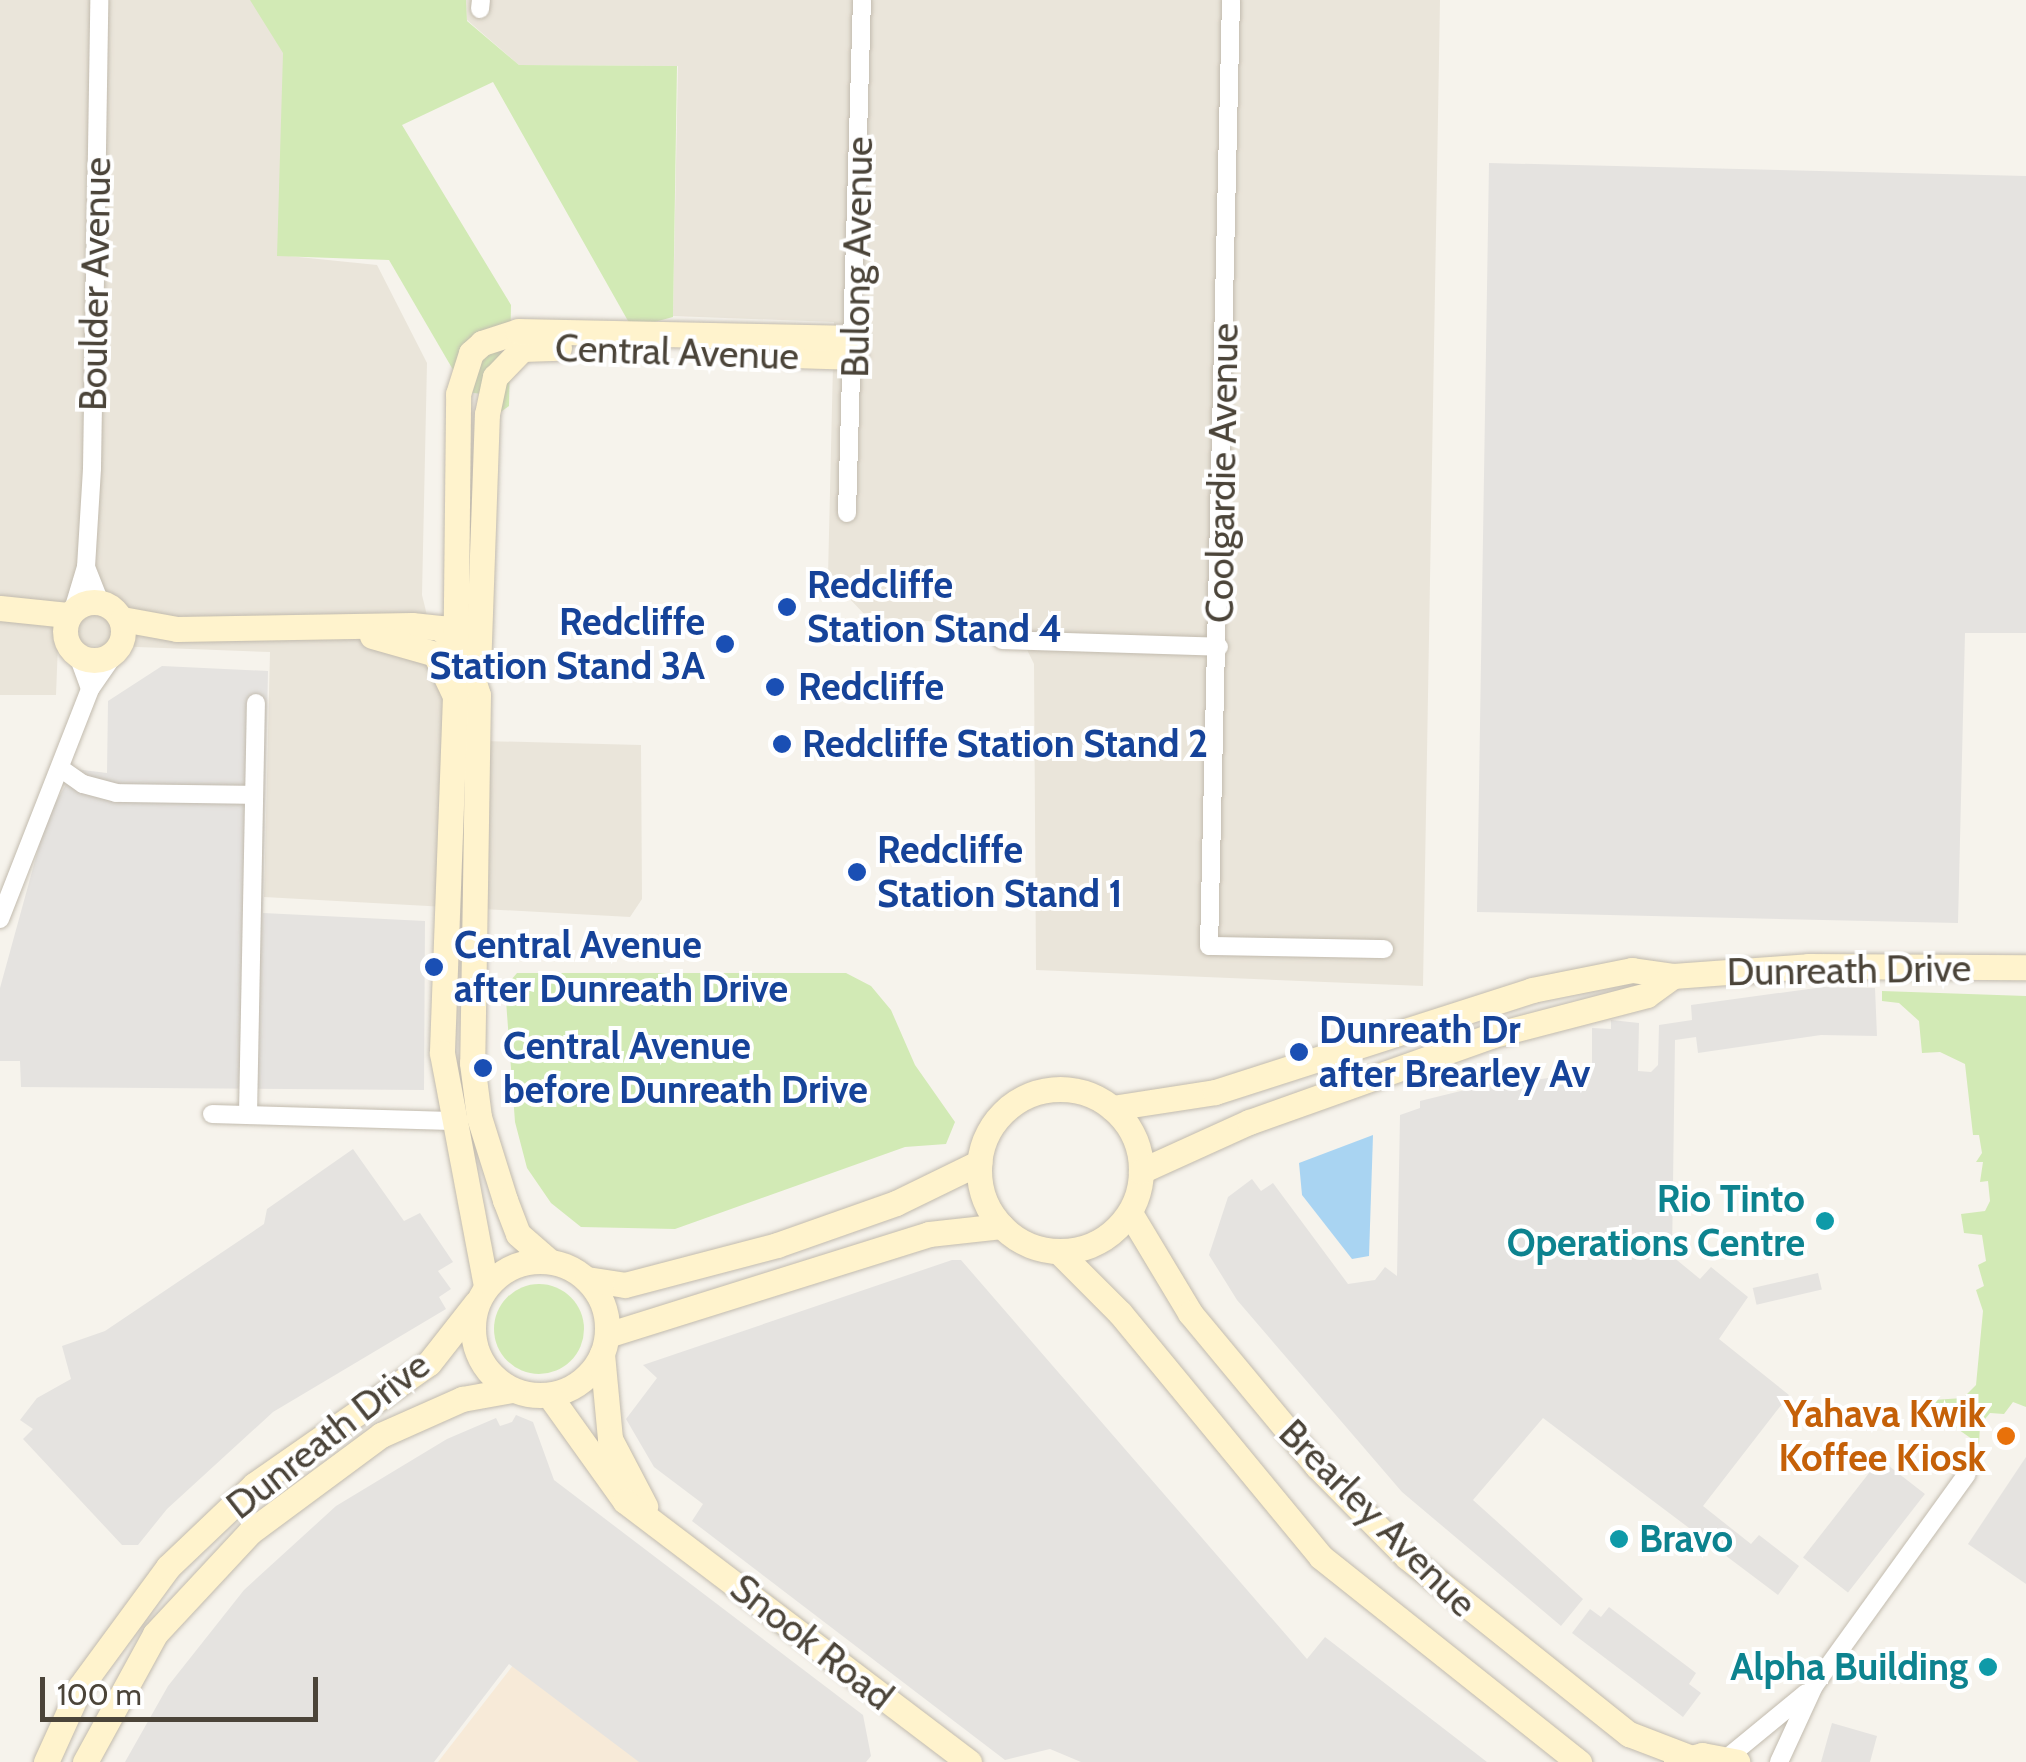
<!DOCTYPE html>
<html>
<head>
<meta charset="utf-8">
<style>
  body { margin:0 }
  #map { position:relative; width:2026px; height:1762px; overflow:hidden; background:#f6f3ec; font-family:Cabin,sans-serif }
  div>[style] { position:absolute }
  .residential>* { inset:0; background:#eae5da }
  .commercial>* { inset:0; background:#f7ead8 }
  .green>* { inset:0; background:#d2eab5 }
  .round { border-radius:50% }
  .parking>* { inset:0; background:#e5e3e0; transform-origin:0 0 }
  .water>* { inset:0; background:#a9d4f2 }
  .roads { filter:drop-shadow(0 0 2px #c2bbae) drop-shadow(0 0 2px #c2bbae) }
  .street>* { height:18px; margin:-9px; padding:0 9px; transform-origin:9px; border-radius:9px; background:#fff }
  .secondary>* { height:25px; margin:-12.5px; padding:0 12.5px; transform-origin:12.5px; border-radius:12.5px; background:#fff3cd }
  .secondary>.ring { margin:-12.5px; padding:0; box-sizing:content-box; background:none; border:25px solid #fff3cd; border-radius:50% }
  .dots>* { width:28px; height:28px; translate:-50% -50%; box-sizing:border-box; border:5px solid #fff; border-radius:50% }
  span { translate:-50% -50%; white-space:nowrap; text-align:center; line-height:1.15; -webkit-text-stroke:8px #fff; paint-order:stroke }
  .street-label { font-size:38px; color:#4b4439 }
  .transit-label { font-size:38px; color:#164399; font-weight:700 }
  .left { translate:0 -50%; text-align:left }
  .right { translate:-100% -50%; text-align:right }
  .culture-label { font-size:38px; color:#0d838f; font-weight:700 }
  .food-label { font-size:38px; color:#c56008; font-weight:700 }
  .scale { position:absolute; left:40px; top:1677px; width:278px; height:45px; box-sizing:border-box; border:5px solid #4b4439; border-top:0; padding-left:12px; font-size:30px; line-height:35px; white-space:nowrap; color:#4b4439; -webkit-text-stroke:8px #fff; paint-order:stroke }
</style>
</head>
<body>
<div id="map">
  <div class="residential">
    <i style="clip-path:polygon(0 0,252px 0,285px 52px,279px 255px,377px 265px,427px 363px,422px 595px,445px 688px,444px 740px,641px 745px,642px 899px,630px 917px,264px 897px,270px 652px,58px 644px,56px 695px,0 695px)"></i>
    <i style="clip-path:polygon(466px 0,1440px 0,1423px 986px,1036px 970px,1034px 664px,1016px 627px,867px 617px,828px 576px,834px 322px,673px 316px,678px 66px,519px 65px,467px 20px)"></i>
  </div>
  <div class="commercial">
    <i style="clip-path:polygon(514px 1664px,640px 1762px,438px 1762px)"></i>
  </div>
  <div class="green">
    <i style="clip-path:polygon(250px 0,466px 0,467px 21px,519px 65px,677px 66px,673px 317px,632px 328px,493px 82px,402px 125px,511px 305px,509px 406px,491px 419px,482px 394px,466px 392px,389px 260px,277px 256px,283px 53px)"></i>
    <i style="clip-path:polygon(517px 973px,846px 973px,871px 986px,891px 1010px,915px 1065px,955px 1122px,946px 1144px,905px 1147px,675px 1229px,581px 1227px,551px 1203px,527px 1168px,515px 1122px,505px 987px)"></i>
    <i style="clip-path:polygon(1882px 991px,2026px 996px,2026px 1407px,2013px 1402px,2004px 1414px,1990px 1413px,1980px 1425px,1979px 1444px,1918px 1401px,1963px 1398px,1976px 1385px,1983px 1311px,1976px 1290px,1984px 1286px,1978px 1265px,1986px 1261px,1982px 1235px,1964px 1233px,1961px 1214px,1985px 1211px,1990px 1201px,1988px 1181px,1980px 1182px,1983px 1162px,1976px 1162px,1982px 1153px,1979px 1135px,1973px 1135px,1965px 1064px,1940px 1052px,1922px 1053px,1919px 1021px,1899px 1003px,1882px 1001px)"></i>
    <i class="round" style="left:494px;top:1284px;width:90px;height:90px"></i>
  </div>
  <div class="parking">
    <i style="clip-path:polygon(1489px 163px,2026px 176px,2026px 633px,1965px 633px,1958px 923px,1477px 912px)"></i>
    <i style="clip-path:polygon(162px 666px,268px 671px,263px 913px,425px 921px,424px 1090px,21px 1087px,20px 1061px,0 1061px,0 988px,47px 817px,75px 769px,107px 773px,108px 701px)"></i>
    <i style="clip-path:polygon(1823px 987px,1875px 988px,1877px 1036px,1821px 1035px,1698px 1053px,1696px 1037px,1675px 1040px,1672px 1256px,1700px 1279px,1711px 1267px,1748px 1297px,1719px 1339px,1789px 1395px,1703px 1506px,1751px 1544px,1759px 1535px,1799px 1566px,1778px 1595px,1543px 1418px,1473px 1500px,1583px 1599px,1561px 1626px,1402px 1492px,1237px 1300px,1209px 1255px,1228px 1197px,1252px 1179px,1261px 1191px,1273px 1183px,1348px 1284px,1375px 1280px,1385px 1267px,1397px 1276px,1400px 1115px,1420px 1108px,1420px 1101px,1526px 1075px,1529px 1081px,1592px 1071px,1592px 1028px,1611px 1029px,1611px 1020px,1639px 1023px,1638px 1071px,1651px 1072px,1658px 1065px,1659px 1025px,1692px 1020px,1691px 1005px)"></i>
    <i style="clip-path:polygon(353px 1149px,404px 1221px,420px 1213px,453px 1262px,438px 1271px,451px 1289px,439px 1297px,446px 1309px,273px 1412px,167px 1509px,138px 1545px,122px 1545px,23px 1439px,33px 1429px,20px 1420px,37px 1398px,71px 1379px,62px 1346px,105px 1331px,264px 1224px,267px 1209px)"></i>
    <i style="clip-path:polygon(952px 1260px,961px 1260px,1307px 1659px,1325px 1637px,1487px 1762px,1081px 1762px,1050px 1749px,1005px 1760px,692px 1521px,703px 1504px,654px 1467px,626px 1419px,657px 1378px,643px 1365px)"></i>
    <i style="left:1818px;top:1273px;width:17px;height:67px;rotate:77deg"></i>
    <i style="clip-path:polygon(516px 1415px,533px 1422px,554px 1480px,863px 1715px,871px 1756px,866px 1762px,639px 1762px,509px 1664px,434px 1762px,125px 1762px,168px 1686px,244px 1590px,336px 1506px,447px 1439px,496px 1418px,500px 1426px,512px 1422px)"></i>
    <i style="clip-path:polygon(2026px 1457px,2026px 1584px,1968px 1544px)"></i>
    <i style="left:1880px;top:1459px;width:57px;height:125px;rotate:38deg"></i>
    <i style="clip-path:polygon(1609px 1607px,1696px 1673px,1689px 1684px,1701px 1693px,1683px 1717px,1572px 1633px,1590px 1609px,1601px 1617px)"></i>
    <i style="clip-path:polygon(1832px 1723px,1877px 1736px,1870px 1762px,1821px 1762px)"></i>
  </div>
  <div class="water">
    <i style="clip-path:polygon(1373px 1135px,1369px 1256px,1352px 1259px,1302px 1195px,1299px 1163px)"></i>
  </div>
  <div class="roads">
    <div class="street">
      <i style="left:1231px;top:0;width:946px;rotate:91.33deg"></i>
      <i style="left:1209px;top:946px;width:175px;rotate:1deg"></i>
      <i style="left:480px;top:9px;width:9px;rotate:-84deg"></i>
      <i style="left:847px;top:513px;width:513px;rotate:-88.33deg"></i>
      <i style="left:86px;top:567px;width:41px;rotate:68.5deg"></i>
      <i style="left:73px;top:610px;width:45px;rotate:-73.2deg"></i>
      <i style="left:86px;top:567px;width:99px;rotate:-86.5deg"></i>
      <i style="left:92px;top:468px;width:468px;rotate:-89.1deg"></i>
      <i style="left:1002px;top:640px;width:217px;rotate:1.8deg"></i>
      <i style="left:77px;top:653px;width:38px;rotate:70deg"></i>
      <i style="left:60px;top:768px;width:28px;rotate:35deg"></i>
      <i style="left:83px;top:784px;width:34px;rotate:15deg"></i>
      <i style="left:116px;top:793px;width:138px;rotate:0.8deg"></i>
      <i style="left:0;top:919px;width:247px;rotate:-68.6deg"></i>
      <i style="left:90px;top:689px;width:44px;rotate:-55.2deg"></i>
      <i style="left:212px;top:1114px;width:239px;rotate:1.7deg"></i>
      <i style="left:248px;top:1115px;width:412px;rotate:-88.9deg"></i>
      <i style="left:1727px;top:1758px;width:102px;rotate:-39.4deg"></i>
      <i style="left:1779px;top:1762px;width:84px;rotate:-65.3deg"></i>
      <i style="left:1814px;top:1686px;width:261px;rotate:-54.2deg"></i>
    </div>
    <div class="secondary">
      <i style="left:788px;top:355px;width:67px;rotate:1.7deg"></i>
      <i class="ring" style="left:65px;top:602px;width:33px;height:33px"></i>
      <i style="left:0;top:608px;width:68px;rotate:5.9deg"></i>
      <i style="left:122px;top:619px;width:56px;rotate:10.3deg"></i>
      <i style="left:177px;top:629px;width:235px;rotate:-1deg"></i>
      <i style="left:412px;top:625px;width:28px;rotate:6deg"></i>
      <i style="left:440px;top:628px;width:33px;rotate:43deg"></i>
      <i style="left:464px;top:650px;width:47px;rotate:72.7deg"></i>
      <i style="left:478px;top:695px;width:368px;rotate:90.9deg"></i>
      <i style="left:472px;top:1063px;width:54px;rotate:82.6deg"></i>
      <i style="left:479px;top:1117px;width:87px;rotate:72.6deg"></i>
      <i style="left:505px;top:1200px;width:36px;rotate:69deg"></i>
      <i style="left:518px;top:1234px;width:40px;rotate:41deg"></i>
      <i style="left:372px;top:636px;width:66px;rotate:15.9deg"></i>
      <i style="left:435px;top:654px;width:47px;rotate:64.5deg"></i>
      <i style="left:455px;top:696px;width:357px;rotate:92.1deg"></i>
      <i style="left:442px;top:1053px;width:237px;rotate:79.3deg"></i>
      <i style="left:478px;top:670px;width:256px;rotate:-88deg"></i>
      <i style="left:487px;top:414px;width:38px;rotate:-78deg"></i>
      <i style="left:495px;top:377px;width:39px;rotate:-46deg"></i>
      <i style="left:522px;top:349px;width:37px;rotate:-2deg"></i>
      <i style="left:455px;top:696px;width:302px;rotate:-89.4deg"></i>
      <i style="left:458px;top:394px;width:43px;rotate:-72.4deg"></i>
      <i style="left:471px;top:353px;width:15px;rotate:-42deg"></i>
      <i style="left:482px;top:343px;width:38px;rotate:-18deg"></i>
      <i style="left:518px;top:331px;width:337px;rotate:1.2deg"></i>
      <i class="ring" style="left:979px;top:1089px;width:137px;height:137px"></i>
      <i style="left:1112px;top:1108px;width:104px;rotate:-8.8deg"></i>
      <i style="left:1215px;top:1092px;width:333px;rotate:-17.8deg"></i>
      <i style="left:1532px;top:990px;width:102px;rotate:-11.3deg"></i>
      <i style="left:1632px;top:970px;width:41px;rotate:8.3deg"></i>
      <i style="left:1673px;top:976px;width:135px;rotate:-4.2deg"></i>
      <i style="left:1808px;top:966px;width:218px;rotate:0.3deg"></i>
      <i style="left:1141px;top:1171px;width:119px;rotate:-24.4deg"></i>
      <i style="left:1249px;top:1122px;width:256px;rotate:-19.6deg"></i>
      <i style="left:1490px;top:1036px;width:162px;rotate:-14.6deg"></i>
      <i style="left:1647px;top:995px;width:32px;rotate:-36deg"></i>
      <i style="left:1130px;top:1213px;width:117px;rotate:59deg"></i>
      <i style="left:1190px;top:1313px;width:199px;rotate:50.3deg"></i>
      <i style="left:1317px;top:1466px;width:128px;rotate:45.3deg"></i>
      <i style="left:1407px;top:1557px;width:284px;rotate:38.6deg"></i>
      <i style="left:1629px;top:1734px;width:64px;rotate:21deg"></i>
      <i style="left:1059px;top:1252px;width:86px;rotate:45deg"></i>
      <i style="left:1120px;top:1313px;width:316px;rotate:50.5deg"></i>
      <i style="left:1321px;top:1557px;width:330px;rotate:38.5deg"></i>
      <i class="ring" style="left:473px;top:1261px;width:109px;height:109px"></i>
      <i style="left:587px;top:1279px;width:38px;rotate:9deg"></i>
      <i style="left:625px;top:1285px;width:157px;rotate:-14.7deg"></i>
      <i style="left:777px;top:1245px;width:126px;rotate:-19.4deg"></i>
      <i style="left:896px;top:1203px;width:93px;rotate:-26deg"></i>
      <i style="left:607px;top:1335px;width:337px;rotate:-17.4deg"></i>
      <i style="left:929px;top:1234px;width:73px;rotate:-6.3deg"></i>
      <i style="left:602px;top:1354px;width:85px;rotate:84.6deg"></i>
      <i style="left:610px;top:1439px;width:76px;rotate:62.4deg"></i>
      <i style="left:549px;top:1395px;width:130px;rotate:54.4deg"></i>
      <i style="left:625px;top:1501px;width:432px;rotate:37.2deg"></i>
      <i style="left:46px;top:1762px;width:82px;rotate:-65.6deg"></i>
      <i style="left:80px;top:1687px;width:149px;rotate:-53.7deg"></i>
      <i style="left:168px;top:1567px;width:119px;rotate:-43.6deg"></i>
      <i style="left:254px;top:1485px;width:213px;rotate:-34.9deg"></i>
      <i style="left:429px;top:1363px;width:76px;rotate:-51.9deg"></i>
      <i style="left:85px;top:1762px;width:146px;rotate:-61.3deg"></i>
      <i style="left:155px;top:1634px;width:139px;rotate:-47deg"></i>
      <i style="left:250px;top:1532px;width:163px;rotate:-36.5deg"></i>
      <i style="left:381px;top:1435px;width:89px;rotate:-24deg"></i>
      <i style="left:462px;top:1399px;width:51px;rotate:-10.2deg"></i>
      <i style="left:1676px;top:1762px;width:27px;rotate:-15deg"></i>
      <i style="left:1702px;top:1755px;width:36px;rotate:11deg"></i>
    </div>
  </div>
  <div class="dots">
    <i style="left:787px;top:607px;background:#1a4fb4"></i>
    <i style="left:725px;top:644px;background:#1a4fb4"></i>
    <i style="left:775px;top:687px;background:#1a4fb4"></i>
    <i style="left:782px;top:744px;background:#1a4fb4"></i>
    <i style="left:857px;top:872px;background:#1a4fb4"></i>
    <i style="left:434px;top:967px;background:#1a4fb4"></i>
    <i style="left:1299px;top:1052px;background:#1a4fb4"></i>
    <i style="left:483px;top:1068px;background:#1a4fb4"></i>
    <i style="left:1825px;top:1221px;background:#0f9aa8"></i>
    <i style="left:2006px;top:1436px;background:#e8710a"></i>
    <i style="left:1619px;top:1539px;background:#0f9aa8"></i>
    <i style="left:1988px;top:1667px;background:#0f9aa8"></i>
  </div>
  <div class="street-label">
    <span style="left:857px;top:257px;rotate:-89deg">Bulong Avenue</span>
    <span style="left:95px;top:284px;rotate:-89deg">Boulder Avenue</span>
    <span style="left:677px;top:352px;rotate:2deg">Central Avenue</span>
    <span style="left:1222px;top:473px;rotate:-89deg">Coolgardie Avenue</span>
    <span style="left:1849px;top:970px;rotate:-1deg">Dunreath Drive</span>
    <span style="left:328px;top:1435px;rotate:-38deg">Dunreath Drive</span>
    <span style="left:1378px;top:1518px;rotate:45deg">Brearley Avenue</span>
    <span style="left:812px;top:1642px;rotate:38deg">Snook Road</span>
  </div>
  <div class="transit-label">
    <span class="left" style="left:807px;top:607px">Redcliffe<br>Station Stand 4</span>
    <span class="right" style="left:705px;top:644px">Redcliffe<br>Station Stand 3A</span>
    <span class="left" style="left:798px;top:687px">Redcliffe</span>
    <span class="left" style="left:802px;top:744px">Redcliffe Station Stand 2</span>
    <span class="left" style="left:877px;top:872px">Redcliffe<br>Station Stand 1</span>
    <span class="left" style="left:454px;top:967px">Central Avenue<br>after Dunreath Drive</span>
    <span class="left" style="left:1319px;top:1052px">Dunreath Dr<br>after Brearley Av</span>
    <span class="left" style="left:503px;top:1068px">Central Avenue<br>before Dunreath Drive</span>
  </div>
  <div class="culture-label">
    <span class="right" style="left:1805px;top:1221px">Rio Tinto<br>Operations Centre</span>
    <span class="left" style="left:1639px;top:1539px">Bravo</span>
    <span class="right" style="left:1968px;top:1667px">Alpha Building</span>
  </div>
  <div class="food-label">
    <span class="right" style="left:1986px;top:1436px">Yahava Kwik<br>Koffee Kiosk</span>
  </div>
  <div class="scale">100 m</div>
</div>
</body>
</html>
